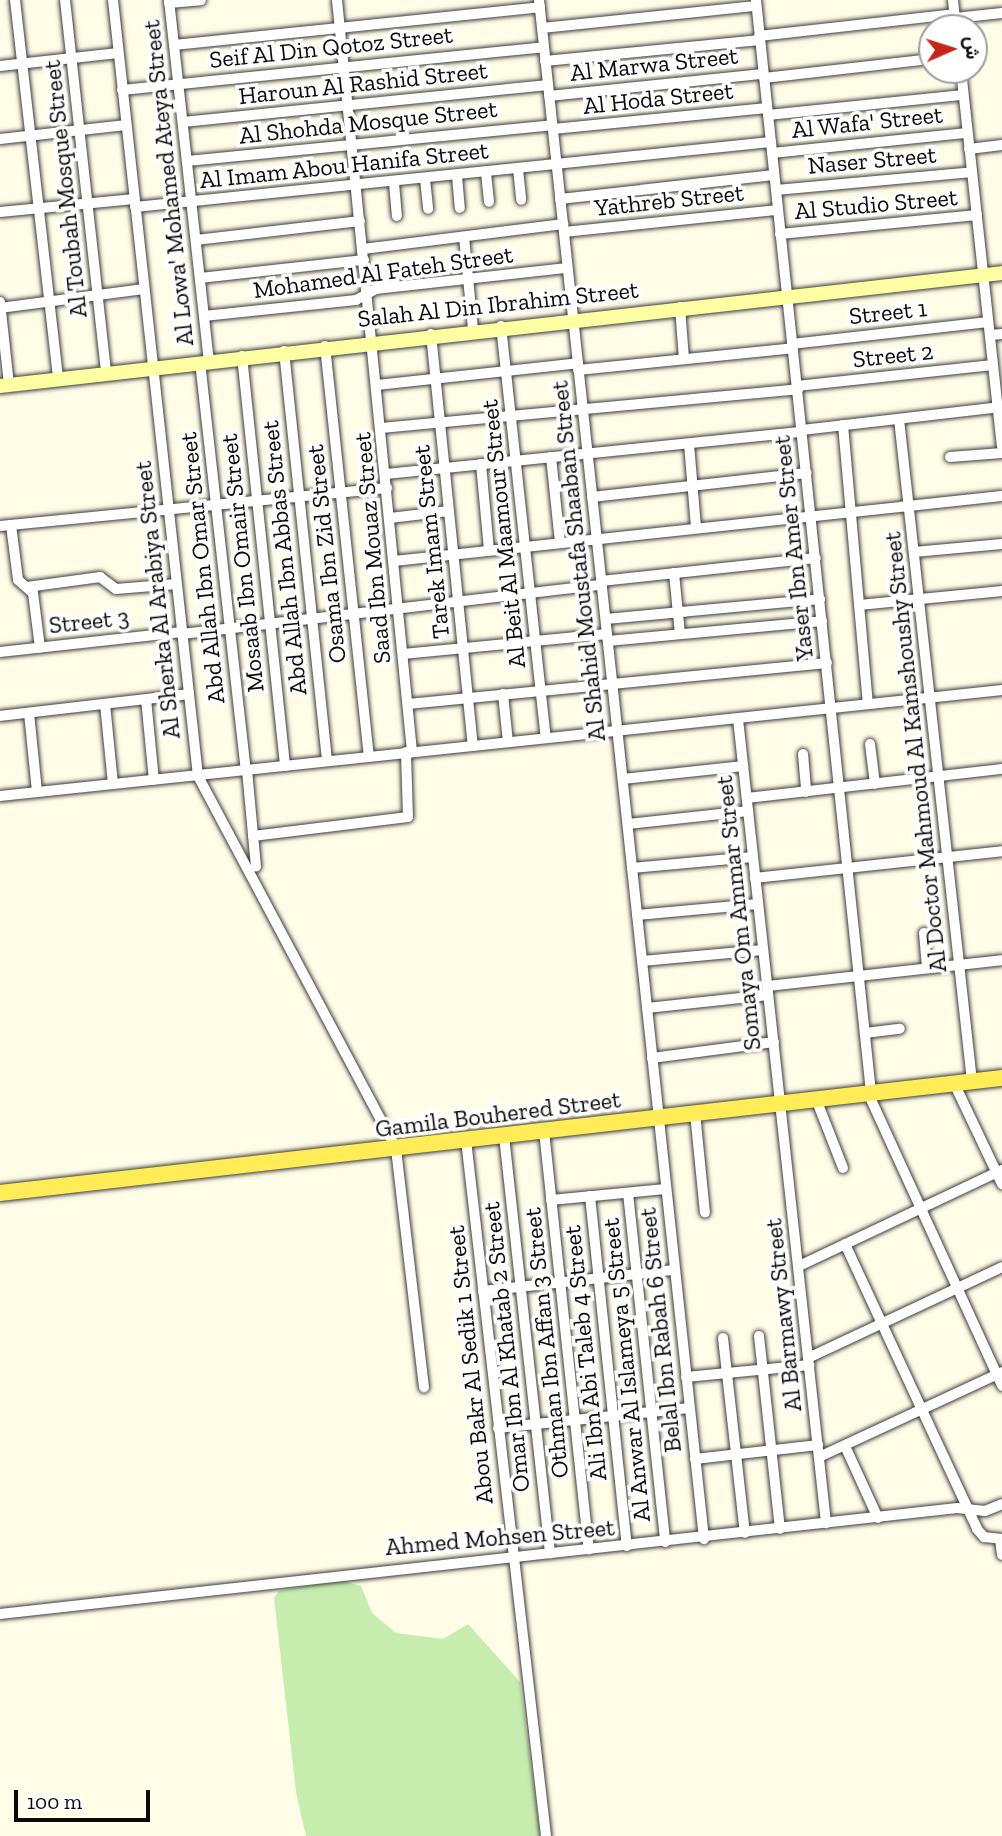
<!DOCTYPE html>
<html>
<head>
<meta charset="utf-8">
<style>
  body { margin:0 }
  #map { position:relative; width:1002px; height:1836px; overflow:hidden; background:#fffde7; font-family:"Zilla Slab",Vazirmatn,serif }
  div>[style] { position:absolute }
  .green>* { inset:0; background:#c6edae }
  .roads { filter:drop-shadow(0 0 2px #3d3d3d) drop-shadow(0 0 2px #3d3d3d) }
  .street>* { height:10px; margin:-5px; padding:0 5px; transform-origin:5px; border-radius:5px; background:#fff }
  .secondary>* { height:14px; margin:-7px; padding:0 7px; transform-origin:7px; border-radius:7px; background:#fdffa2 }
  .primary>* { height:16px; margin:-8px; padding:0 8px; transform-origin:8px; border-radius:8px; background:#ffec57 }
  span { translate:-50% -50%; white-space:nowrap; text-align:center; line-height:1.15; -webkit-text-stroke:7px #fff; paint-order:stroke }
  .street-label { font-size:24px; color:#0a0a0a }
  .north { position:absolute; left:918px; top:14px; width:70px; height:70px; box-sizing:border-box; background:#fff; border:2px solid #9d9d9d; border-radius:50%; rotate:87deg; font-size:19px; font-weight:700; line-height:28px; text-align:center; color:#0a0a0a }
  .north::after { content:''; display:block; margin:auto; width:24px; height:32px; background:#c62517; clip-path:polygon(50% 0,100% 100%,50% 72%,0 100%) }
  .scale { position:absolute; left:14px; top:1790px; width:136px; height:32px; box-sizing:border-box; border:4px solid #0a0a0a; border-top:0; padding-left:9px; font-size:21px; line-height:24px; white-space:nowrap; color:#0a0a0a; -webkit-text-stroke:5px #fff; paint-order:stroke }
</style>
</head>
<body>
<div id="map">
  <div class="green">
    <i style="clip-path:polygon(339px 1580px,361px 1586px,372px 1613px,396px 1633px,443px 1639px,468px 1624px,520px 1682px,540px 1836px,306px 1836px,296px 1792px,274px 1598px,279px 1591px)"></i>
  </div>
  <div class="roads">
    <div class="street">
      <i style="left:15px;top:0;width:381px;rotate:83.5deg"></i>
      <i style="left:65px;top:0;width:375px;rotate:83.7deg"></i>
      <i style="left:113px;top:0;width:781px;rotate:83.75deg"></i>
      <i style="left:198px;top:776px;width:422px;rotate:62deg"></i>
      <i style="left:396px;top:1149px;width:240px;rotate:83.3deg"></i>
      <i style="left:169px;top:0;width:362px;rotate:83.7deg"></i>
      <i style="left:337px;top:0;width:756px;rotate:84.3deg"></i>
      <i style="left:539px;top:0;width:1548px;rotate:83.88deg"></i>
      <i style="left:756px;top:0;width:1098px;rotate:83.99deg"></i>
      <i style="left:953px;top:0;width:28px;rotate:84deg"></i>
      <i style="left:169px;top:3px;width:32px;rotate:-5deg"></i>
      <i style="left:955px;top:18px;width:47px;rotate:-6.1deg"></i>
      <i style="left:542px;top:28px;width:215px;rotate:-5.9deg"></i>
      <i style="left:759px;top:36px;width:196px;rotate:-6.4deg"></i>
      <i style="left:174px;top:45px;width:368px;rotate:-5.9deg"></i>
      <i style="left:545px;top:61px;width:216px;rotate:-5.6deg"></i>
      <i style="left:0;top:66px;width:119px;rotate:-6.3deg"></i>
      <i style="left:961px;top:70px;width:378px;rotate:83.8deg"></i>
      <i style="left:764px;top:78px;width:169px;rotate:-6.5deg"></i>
      <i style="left:122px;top:90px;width:424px;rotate:-5.8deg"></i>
      <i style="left:549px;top:96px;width:215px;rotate:-5.9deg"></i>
      <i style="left:768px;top:115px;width:196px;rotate:-5.9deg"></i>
      <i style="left:183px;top:122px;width:367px;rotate:-5.8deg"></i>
      <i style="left:553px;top:129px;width:215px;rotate:-5.6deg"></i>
      <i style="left:0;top:139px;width:127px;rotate:-6.3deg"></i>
      <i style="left:969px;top:149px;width:33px;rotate:-7deg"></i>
      <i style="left:772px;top:153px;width:196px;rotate:-5.9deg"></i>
      <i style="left:187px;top:161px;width:367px;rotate:-5.6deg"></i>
      <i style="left:518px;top:169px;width:31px;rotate:84deg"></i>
      <i style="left:486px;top:173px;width:29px;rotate:84deg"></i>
      <i style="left:457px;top:176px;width:32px;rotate:85deg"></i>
      <i style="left:425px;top:179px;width:30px;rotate:84deg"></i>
      <i style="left:394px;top:183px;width:33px;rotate:85deg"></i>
      <i style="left:776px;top:190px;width:197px;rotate:-5.2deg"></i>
      <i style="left:560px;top:199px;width:215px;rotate:-6.4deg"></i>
      <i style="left:135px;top:207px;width:639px;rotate:-5.84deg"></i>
      <i style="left:0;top:212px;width:135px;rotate:-5.5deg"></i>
      <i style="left:564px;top:232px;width:215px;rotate:-5.9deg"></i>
      <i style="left:780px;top:234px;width:198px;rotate:-5.5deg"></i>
      <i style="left:464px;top:237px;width:92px;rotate:84.4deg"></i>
      <i style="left:196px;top:240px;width:165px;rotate:-6.6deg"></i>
      <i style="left:363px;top:249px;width:202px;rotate:-7.1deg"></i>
      <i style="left:200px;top:278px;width:165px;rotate:-6.3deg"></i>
      <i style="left:0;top:302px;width:83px;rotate:83.8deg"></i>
      <i style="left:680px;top:307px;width:52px;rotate:85.6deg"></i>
      <i style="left:0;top:308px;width:145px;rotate:-7.5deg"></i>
      <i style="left:204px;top:316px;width:153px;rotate:-6deg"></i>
      <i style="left:356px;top:300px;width:23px;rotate:-29deg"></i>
      <i style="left:376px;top:289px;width:192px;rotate:-6.3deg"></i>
      <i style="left:501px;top:326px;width:414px;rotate:83.8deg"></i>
      <i style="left:431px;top:334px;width:414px;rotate:84.2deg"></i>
      <i style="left:990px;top:335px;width:12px;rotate:-5deg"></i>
      <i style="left:792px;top:344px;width:197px;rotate:-6.4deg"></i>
      <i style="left:325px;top:346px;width:412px;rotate:83.9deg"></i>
      <i style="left:284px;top:351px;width:412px;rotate:84deg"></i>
      <i style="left:242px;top:356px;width:412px;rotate:84deg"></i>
      <i style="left:200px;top:362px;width:411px;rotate:83.6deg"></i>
      <i style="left:578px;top:370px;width:216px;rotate:-5.8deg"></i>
      <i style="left:377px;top:385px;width:202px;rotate:-6.2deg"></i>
      <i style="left:797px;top:386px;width:197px;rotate:-6.1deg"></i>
      <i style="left:899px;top:419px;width:666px;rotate:83.71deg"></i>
      <i style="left:843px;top:425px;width:280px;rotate:84.9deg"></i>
      <i style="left:381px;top:428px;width:419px;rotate:-5.3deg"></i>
      <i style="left:802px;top:430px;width:200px;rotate:-6.6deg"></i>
      <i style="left:689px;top:444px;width:84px;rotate:85.2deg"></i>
      <i style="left:551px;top:457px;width:86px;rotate:84deg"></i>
      <i style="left:950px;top:457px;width:52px;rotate:-4.4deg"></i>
      <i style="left:481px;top:464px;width:86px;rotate:84.7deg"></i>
      <i style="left:386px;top:474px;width:418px;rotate:-5.8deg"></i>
      <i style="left:592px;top:497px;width:216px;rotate:-6.4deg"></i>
      <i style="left:390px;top:518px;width:59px;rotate:-6.8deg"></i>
      <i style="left:11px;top:525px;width:55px;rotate:82.7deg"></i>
      <i style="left:18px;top:580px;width:20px;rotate:41deg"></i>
      <i style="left:33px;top:593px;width:55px;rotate:82.7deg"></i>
      <i style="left:0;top:526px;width:389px;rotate:-5.6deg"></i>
      <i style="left:914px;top:552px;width:88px;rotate:-5.2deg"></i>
      <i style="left:394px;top:561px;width:611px;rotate:-6.1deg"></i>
      <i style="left:674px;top:573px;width:61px;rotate:84.4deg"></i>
      <i style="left:601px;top:581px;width:216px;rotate:-6.1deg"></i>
      <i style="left:27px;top:587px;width:74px;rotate:-7.8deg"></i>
      <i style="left:100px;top:577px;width:20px;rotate:37deg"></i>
      <i style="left:116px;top:589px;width:61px;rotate:-4.7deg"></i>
      <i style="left:859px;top:605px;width:144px;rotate:-5.6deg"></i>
      <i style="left:606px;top:619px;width:215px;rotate:-5.3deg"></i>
      <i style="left:182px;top:634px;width:423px;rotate:-6.7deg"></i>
      <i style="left:608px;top:641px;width:215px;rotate:-5.3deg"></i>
      <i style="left:0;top:652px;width:183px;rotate:-6.3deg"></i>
      <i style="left:403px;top:654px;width:205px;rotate:-5.6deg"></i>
      <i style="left:503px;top:694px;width:48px;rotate:84.1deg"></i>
      <i style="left:146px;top:699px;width:81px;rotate:84.4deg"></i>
      <i style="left:105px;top:704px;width:80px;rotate:84.3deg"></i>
      <i style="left:408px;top:704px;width:421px;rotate:-5.6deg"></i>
      <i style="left:29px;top:713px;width:79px;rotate:84.2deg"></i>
      <i style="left:0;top:716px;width:190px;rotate:-6.6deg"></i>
      <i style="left:738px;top:719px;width:809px;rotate:83.75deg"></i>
      <i style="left:870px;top:744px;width:40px;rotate:82.9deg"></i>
      <i style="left:803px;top:754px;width:38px;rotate:85deg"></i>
      <i style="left:247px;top:770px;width:97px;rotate:84.7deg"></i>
      <i style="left:623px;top:779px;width:121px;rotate:-6.2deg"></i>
      <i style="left:0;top:796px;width:1008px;rotate:-6.04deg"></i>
      <i style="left:747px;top:798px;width:257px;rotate:-6.5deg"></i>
      <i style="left:628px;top:824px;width:121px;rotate:-6.2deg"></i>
      <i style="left:253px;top:836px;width:156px;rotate:-7deg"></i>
      <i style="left:408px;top:817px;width:65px;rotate:-91.8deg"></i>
      <i style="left:632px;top:868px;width:121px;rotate:-5.2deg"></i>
      <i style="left:755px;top:878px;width:248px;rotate:-6.2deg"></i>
      <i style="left:637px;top:915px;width:121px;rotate:-5.2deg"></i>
      <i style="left:924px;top:933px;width:35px;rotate:85deg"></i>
      <i style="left:642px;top:961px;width:121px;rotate:-5.2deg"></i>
      <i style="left:768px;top:986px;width:235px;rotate:-6.3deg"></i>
      <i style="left:647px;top:1008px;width:122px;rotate:-6.1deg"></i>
      <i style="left:865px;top:1033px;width:35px;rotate:-7deg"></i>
      <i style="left:652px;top:1058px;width:123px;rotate:-7.5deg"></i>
      <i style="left:954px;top:1083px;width:112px;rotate:64.6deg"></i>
      <i style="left:868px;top:1093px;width:322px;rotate:65.4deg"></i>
      <i style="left:816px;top:1099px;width:74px;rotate:68.6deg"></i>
      <i style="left:695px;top:1113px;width:100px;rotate:84.3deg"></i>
      <i style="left:544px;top:1131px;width:421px;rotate:83.9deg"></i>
      <i style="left:504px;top:1136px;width:420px;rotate:83.7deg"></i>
      <i style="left:466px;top:1140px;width:701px;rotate:83.44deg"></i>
      <i style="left:628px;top:1193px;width:351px;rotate:83.9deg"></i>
      <i style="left:590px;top:1196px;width:352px;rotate:84deg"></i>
      <i style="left:551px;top:1200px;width:115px;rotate:-5.5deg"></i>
      <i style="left:845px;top:1244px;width:314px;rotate:65.1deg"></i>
      <i style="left:977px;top:1529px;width:11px;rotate:49deg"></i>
      <i style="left:984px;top:1537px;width:18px;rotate:6deg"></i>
      <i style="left:799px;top:1266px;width:225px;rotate:-25.3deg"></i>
      <i style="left:483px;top:1291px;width:192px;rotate:-6.3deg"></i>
      <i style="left:759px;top:1336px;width:194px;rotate:83.8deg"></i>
      <i style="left:723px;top:1338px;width:196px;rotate:83.6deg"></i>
      <i style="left:808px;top:1358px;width:214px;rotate:-25.1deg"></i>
      <i style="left:686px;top:1377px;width:124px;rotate:-5.6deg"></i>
      <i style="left:498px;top:1428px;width:192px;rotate:-6deg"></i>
      <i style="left:845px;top:1446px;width:79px;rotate:65.4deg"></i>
      <i style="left:819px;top:1457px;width:202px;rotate:-24.9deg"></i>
      <i style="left:695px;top:1459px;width:124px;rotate:-6.5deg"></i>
      <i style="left:1000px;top:1539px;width:16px;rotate:83deg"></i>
      <i style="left:0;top:1614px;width:963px;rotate:-6.32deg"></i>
      <i style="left:957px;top:1508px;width:28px;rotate:6deg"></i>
      <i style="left:985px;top:1511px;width:18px;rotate:-22deg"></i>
    </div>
    <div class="secondary">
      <i style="left:0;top:386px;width:1008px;rotate:-6.43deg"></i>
    </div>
    <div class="primary">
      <i style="left:0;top:1193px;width:1009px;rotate:-6.55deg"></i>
    </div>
  </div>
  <div class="street-label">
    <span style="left:331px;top:47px;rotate:-6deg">Seif Al Din Qotoz Street</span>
    <span style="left:654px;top:64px;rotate:-6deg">Al Marwa Street</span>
    <span style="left:363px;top:83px;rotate:-6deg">Haroun Al Rashid Street</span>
    <span style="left:658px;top:98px;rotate:-6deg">Al Hoda Street</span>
    <span style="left:368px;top:122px;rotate:-6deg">Al Shohda Mosque Street</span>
    <span style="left:867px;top:122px;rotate:-6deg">Al Wafa' Street</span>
    <span style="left:872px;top:160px;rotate:-5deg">Naser Street</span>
    <span style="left:344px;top:165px;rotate:-6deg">Al Imam Abou Hanifa Street</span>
    <span style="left:168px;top:183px;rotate:-96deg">Al Lowa' Mohamed Ateya Street</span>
    <span style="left:65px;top:189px;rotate:-96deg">Al Toubah Mosque Street</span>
    <span style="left:669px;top:200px;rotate:-6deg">Yathreb Street</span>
    <span style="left:876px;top:204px;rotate:-5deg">Al Studio Street</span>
    <span style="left:383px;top:272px;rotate:-8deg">Mohamed Al Fateh Street</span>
    <span style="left:498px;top:304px;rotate:-6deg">Salah Al Din Ibrahim Street</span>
    <span style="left:888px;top:312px;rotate:-6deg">Street 1</span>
    <span style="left:893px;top:355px;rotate:-6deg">Street 2</span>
    <span style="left:503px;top:534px;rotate:-96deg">Al Beit Al Maamour Street</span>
    <span style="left:431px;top:542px;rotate:-96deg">Tarek Imam Street</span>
    <span style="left:372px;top:548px;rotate:-95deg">Saad Ibn Mouaz Street</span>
    <span style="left:793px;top:548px;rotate:-96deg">Yaser Ibn Amer Street</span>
    <span style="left:326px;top:554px;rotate:-96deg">Osama Ibn Zid Street</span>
    <span style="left:284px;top:558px;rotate:-96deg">Abd Allah Ibn Abbas Street</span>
    <span style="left:578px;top:561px;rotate:-96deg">Al Shahid Moustafa Shaaban Street</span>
    <span style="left:242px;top:563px;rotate:-96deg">Mosaab Ibn Omair Street</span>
    <span style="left:202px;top:568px;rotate:-96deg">Abd Allah Ibn Omar Street</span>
    <span style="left:157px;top:600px;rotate:-96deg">Al Sherka Al Arabiya Street</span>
    <span style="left:89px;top:621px;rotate:-6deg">Street 3</span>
    <span style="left:915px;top:752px;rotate:-96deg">Al Doctor Mahmoud Al Kamshoushy Street</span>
    <span style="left:738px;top:913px;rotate:-96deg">Somaya Om Ammar Street</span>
    <span style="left:498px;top:1114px;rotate:-7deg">Gamila Bouhered Street</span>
    <span style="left:783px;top:1315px;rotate:-96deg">Al Barmawy Street</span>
    <span style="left:660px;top:1330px;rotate:-96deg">Belal Ibn Rabah 6 Street</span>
    <span style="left:546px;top:1343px;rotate:-96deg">Othman Ibn Affan 3 Street</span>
    <span style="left:506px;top:1347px;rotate:-96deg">Omar Ibn Al Khatab 2 Street</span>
    <span style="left:585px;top:1353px;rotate:-96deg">Ali Ibn Abi Taleb 4 Street</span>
    <span style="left:470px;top:1365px;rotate:-96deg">Abou Bakr Al Sedik 1 Street</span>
    <span style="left:626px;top:1370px;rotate:-96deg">Al Anwar Al Islameya 5 Street</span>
    <span style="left:500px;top:1537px;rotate:-5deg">Ahmed Mohsen Street</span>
  </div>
  <div class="north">ش</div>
  <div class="scale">100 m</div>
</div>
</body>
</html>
